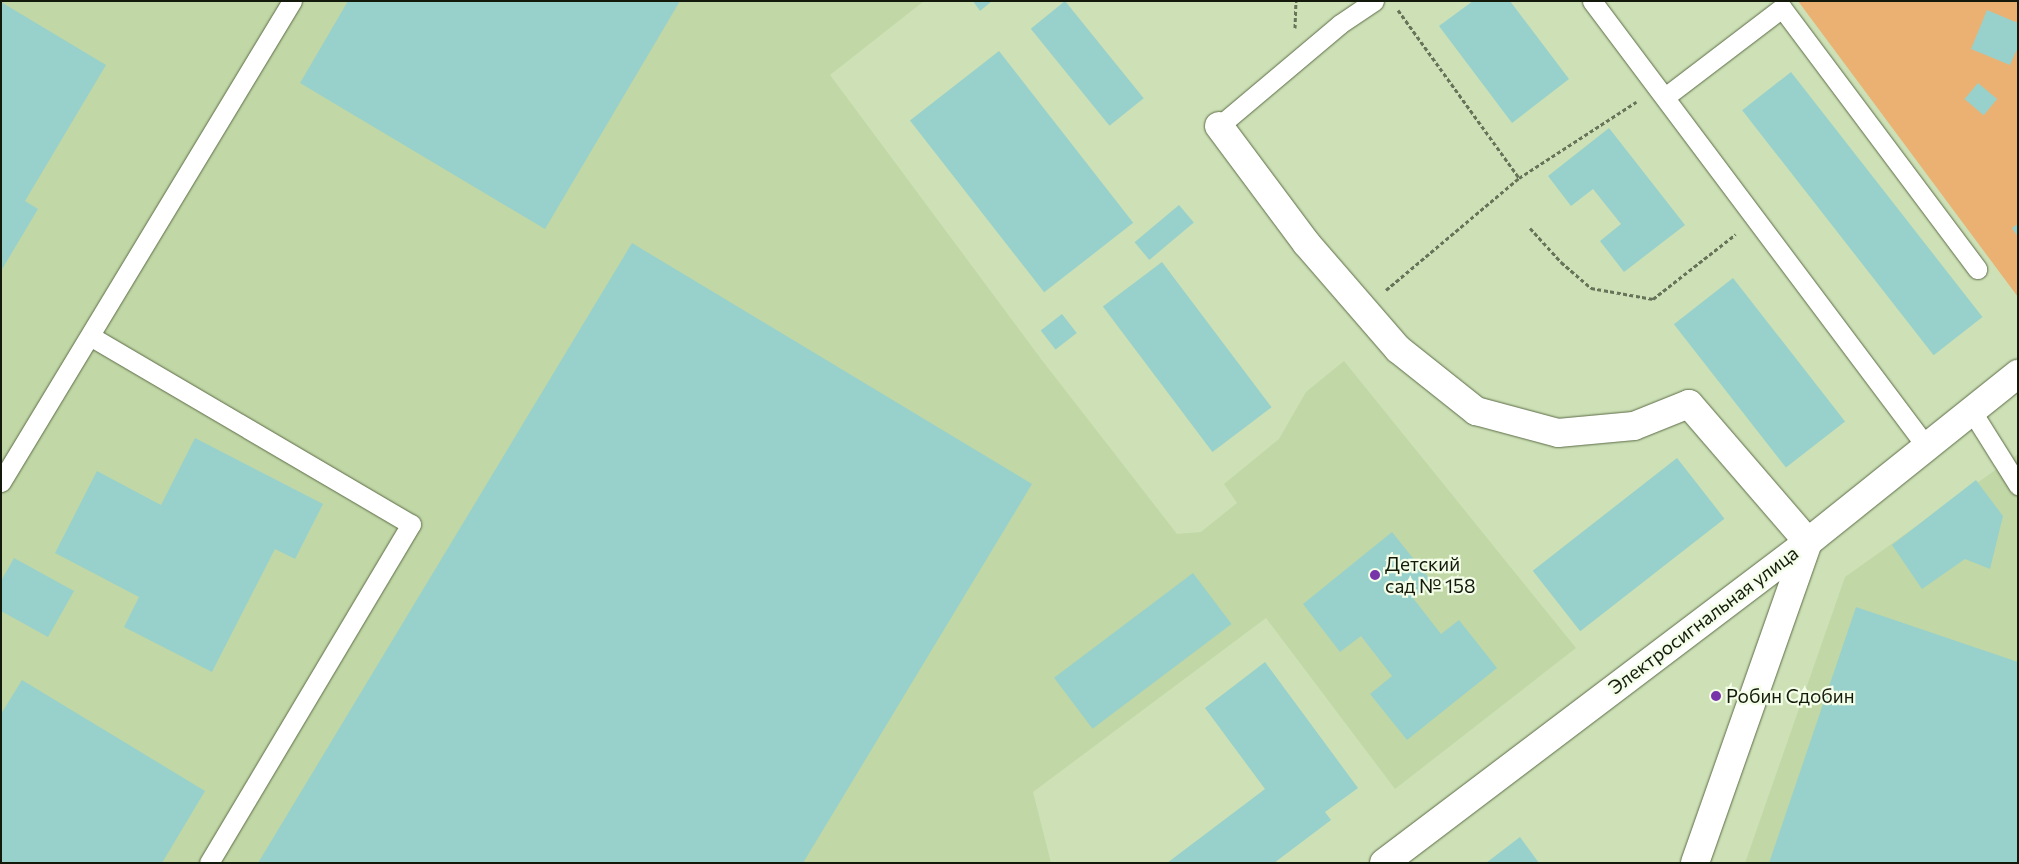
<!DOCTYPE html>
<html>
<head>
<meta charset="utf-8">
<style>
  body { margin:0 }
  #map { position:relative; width:2019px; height:864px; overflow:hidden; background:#cde0b6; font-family:Commissioner,sans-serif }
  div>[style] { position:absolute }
  .built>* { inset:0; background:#c1d7a6 }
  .green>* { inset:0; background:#eab173 }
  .building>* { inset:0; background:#98d1cb; transform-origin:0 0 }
  .path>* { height:3px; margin-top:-1.5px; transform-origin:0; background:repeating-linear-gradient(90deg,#677459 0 4px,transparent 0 6.5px) }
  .roads { filter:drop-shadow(0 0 1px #5c6c47) drop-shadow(0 0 1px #5c6c47) }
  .service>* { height:19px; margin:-9.5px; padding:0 9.5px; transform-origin:9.5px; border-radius:9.5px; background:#fff }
  .minor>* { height:28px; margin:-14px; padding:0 14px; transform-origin:14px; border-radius:14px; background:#fff }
  .tertiary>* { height:28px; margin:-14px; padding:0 14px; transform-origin:14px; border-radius:14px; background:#fff }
  .dots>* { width:14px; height:14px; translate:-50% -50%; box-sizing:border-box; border:2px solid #f3fde8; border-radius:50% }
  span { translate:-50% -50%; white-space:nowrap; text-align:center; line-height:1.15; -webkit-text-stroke:4.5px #f3fde8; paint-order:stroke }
  .poi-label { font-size:19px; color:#131a0b }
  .left { translate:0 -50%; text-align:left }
  .street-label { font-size:19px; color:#131a0b }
  .frame { position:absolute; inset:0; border:2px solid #131a0b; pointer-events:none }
</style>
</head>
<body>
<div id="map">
  <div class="built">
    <i style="clip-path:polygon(1px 1px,924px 1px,830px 75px,1041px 359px,1177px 534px,1201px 532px,1237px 503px,1224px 484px,1279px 439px,1306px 392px,1344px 361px,1576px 648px,1395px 789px,1266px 618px,1033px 792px,1051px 863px,1px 863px)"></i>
    <i style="clip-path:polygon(2018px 454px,2018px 863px,1745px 863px,1845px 577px)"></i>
  </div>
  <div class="green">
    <i style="clip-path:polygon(1798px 1px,2018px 1px,2018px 297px)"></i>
  </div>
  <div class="building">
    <i style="clip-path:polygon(348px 1px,680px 1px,545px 229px,300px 83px)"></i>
    <i style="clip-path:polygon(973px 1px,992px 1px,980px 11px)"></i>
    <i style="left:1065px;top:1px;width:125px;height:44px;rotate:51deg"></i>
    <i style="clip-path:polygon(1473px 1px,1510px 1px,1569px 79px,1512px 123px,1439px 26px)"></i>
    <i style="clip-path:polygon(1px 2px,106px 65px,25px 201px,38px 209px,1px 271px)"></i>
    <i style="clip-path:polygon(1987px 10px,2018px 23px,2018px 47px,2010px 65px,1971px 49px)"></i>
    <i style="left:999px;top:51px;width:218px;height:113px;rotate:52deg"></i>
    <i style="left:1791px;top:72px;width:311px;height:62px;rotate:52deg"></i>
    <i style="left:1978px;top:83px;width:25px;height:21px;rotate:40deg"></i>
    <i style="clip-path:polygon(1609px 128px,1685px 225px,1624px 272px,1600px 241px,1621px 224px,1593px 189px,1571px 206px,1548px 176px)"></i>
    <i style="left:1179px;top:205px;width:23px;height:58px;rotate:50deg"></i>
    <i style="clip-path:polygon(2018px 224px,2018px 237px,2012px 228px)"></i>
    <i style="clip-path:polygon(632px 243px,1032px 484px,803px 863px,258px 863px)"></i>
    <i style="left:1162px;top:262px;width:182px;height:74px;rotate:53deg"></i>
    <i style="left:1733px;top:278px;width:182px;height:75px;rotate:52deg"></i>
    <i style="left:1062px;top:314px;width:24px;height:27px;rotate:52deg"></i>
    <i style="clip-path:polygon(195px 438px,323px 504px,295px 559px,275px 549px,212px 672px,124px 627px,139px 597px,55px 553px,97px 471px,161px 505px)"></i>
    <i style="left:1677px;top:458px;width:77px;height:183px;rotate:52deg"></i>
    <i style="clip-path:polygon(1976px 480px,2003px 516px,1990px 569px,1965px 559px,1922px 589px,1892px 545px)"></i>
    <i style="clip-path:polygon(1392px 532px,1432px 582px,1413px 598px,1441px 634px,1459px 620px,1497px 668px,1407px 740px,1370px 694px,1392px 676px,1361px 636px,1340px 652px,1303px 604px)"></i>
    <i style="clip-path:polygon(14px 558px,74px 591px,48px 637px,1px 611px,1px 581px)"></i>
    <i style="left:1193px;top:573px;width:64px;height:174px;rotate:53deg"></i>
    <i style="clip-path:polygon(1856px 607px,2018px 662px,2018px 863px,1769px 863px)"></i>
    <i style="clip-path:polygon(1265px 662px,1358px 788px,1325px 812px,1331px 820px,1274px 863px,1167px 863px,1265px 789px,1205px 708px)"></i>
    <i style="clip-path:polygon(22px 680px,205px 791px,162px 863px,1px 863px,1px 714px)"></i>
    <i style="clip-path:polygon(1520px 837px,1539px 863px,1486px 863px)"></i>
  </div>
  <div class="path">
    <i style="left:1398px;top:10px;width:207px;rotate:54.2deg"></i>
    <i style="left:1519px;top:178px;width:140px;rotate:-33deg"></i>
    <i style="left:1295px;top:28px;width:27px;rotate:-88deg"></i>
    <i style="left:1530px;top:228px;width:46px;rotate:47.6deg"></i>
    <i style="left:1561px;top:262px;width:40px;rotate:41deg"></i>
    <i style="left:1591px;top:288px;width:63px;rotate:10.1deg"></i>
    <i style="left:1653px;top:299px;width:105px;rotate:-38.1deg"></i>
    <i style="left:1386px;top:290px;width:174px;rotate:-40.1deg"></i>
  </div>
  <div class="roads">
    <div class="service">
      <i style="left:1592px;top:1px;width:556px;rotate:53.11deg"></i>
      <i style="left:1665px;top:97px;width:147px;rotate:-37.3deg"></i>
      <i style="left:1782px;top:8px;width:326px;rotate:53.2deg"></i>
      <i style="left:1219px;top:126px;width:158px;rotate:-40.1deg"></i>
      <i style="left:1340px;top:24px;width:41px;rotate:-34.1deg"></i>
      <i style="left:90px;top:336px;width:372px;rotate:30.4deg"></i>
      <i style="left:411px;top:524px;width:395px;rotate:120.8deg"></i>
      <i style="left:1971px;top:410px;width:89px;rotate:57.9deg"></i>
      <i style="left:1px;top:482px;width:562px;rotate:-58.83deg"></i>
    </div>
    <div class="minor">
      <i style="left:1219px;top:126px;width:147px;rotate:53.3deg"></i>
      <i style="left:1307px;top:244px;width:139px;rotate:49.1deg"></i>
      <i style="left:1398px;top:349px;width:100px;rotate:38.5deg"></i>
      <i style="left:1476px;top:411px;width:85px;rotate:15deg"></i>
      <i style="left:1558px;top:433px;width:76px;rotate:-5.3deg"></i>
      <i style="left:1634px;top:426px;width:59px;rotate:-21.8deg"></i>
      <i style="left:1689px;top:404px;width:182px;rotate:49.2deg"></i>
      <i style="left:1808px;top:542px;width:340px;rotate:109.4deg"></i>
    </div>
    <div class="tertiary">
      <i style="left:1384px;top:863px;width:532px;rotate:-37.13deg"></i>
      <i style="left:1808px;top:542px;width:269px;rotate:-38.7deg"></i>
    </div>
  </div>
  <div class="dots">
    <i style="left:1375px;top:575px;background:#7835a9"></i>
    <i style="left:1716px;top:696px;background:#7835a9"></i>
  </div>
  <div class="poi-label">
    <span class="left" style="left:1385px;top:575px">Детский<br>сад № 158</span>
    <span class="left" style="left:1726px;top:696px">Робин Сдобин</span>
  </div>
  <div class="street-label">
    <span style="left:1703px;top:620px;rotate:-37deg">Электросигнальная улица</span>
  </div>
  <div class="frame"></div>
</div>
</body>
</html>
